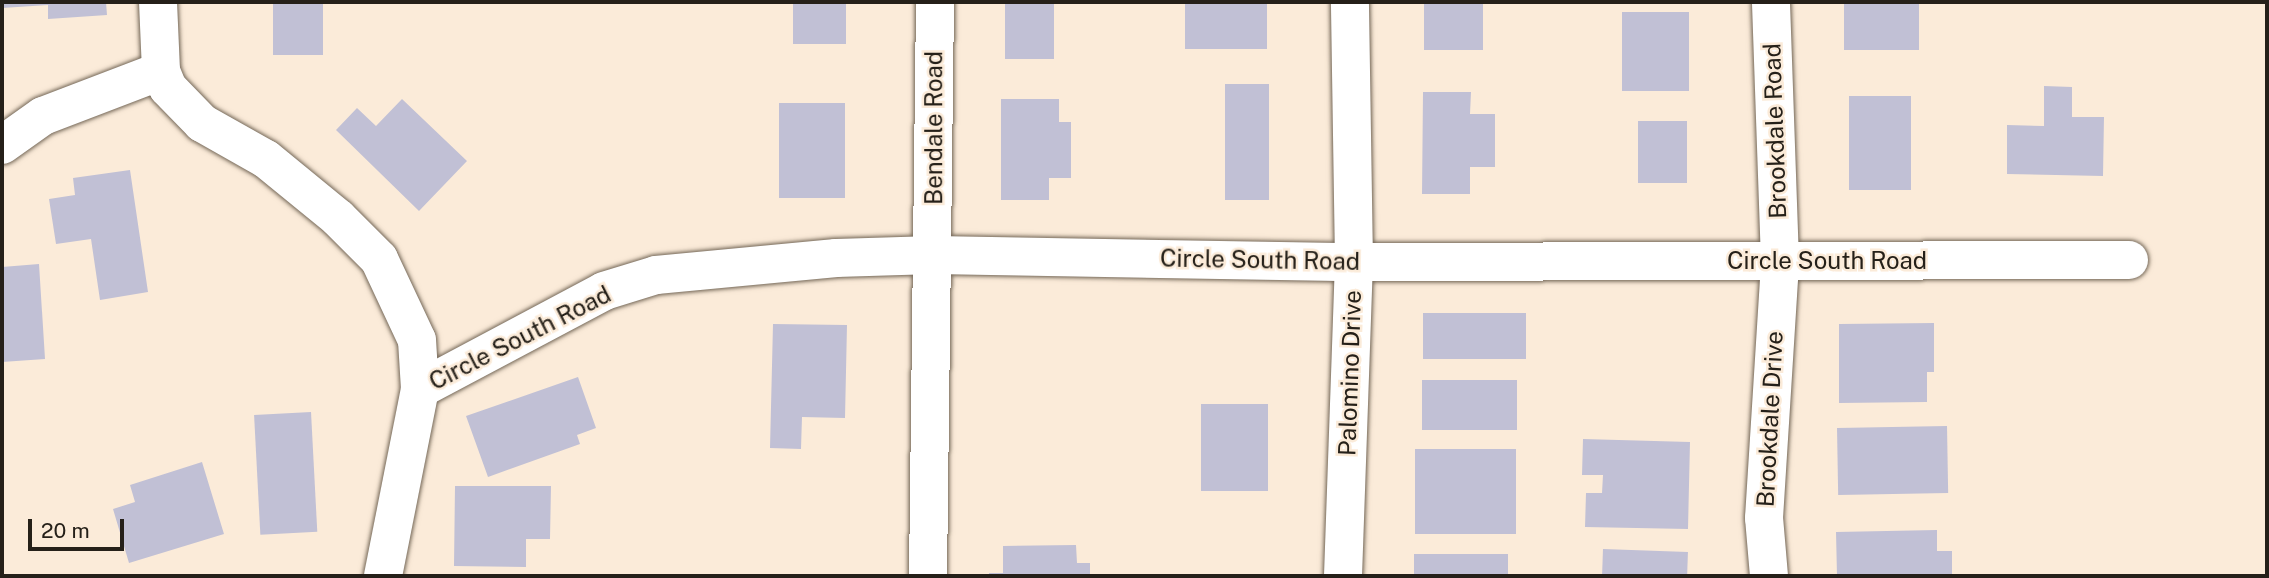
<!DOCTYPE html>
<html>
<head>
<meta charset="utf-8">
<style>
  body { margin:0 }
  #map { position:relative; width:2269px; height:578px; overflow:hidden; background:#fbebd9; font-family:"Public Sans",sans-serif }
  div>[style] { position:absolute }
  .building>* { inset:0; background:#c1c0d5; transform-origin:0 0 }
  .roads { filter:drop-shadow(0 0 2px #746757) drop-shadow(0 0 2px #746757) }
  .minor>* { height:38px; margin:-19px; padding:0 19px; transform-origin:19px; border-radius:19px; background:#fff }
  span { translate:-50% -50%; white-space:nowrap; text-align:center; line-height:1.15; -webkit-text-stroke:5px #fbebd9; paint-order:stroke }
  .street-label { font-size:24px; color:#252019 }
  .frame { position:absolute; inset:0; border:4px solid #252019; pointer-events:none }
  .scale { position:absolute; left:28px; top:519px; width:96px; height:32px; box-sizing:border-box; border:4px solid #252019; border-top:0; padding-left:9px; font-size:21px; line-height:24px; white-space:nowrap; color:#252019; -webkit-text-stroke:5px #fbebd9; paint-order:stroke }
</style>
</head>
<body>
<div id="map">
  <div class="building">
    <i style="clip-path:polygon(2px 2px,106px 2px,107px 15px,48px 19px,48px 5px,2px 8px)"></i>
    <i style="left:273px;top:2px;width:50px;height:53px"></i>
    <i style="left:793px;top:2px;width:53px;height:42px"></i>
    <i style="left:1005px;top:2px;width:49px;height:57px"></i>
    <i style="left:1185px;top:2px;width:82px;height:47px"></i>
    <i style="left:1424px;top:2px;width:59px;height:48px"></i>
    <i style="left:1844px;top:2px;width:75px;height:48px"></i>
    <i style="left:1622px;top:12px;width:67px;height:79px"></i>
    <i style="left:1225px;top:84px;width:44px;height:116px"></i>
    <i style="clip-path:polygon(2044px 86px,2072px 87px,2072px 117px,2104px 117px,2103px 176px,2007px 174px,2007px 125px,2044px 126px)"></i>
    <i style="clip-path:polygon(1423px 92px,1471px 92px,1470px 114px,1495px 114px,1495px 167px,1470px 167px,1470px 194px,1422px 194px)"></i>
    <i style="left:1849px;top:96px;width:62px;height:94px"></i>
    <i style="clip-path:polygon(402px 99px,467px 161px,419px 211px,336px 130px,357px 108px,376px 126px)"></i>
    <i style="clip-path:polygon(1001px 99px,1059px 99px,1059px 122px,1071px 122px,1071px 178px,1049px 178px,1049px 200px,1001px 200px)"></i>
    <i style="left:779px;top:103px;width:66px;height:95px"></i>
    <i style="left:1638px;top:121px;width:49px;height:62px"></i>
    <i style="clip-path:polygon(130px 170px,148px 292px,100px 300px,91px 239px,56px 244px,49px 199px,75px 195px,73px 178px)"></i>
    <i style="clip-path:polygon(39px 264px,45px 359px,2px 362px,2px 267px)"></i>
    <i style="left:1423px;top:313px;width:103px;height:46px"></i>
    <i style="clip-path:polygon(1934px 323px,1934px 372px,1927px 372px,1927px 402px,1839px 403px,1839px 324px)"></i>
    <i style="clip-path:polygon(773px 324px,847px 325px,845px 418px,802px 417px,801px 449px,770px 448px)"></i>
    <i style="clip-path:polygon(578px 377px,596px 428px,577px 435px,580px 444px,488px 477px,466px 416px)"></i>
    <i style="left:1422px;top:380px;width:95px;height:50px"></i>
    <i style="left:1201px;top:404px;width:67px;height:87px"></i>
    <i style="left:311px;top:412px;width:120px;height:57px;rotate:87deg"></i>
    <i style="left:1947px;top:426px;width:67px;height:110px;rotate:89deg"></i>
    <i style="clip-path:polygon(1583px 439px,1690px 442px,1688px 529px,1585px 527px,1586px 493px,1602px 493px,1603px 475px,1582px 475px)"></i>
    <i style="left:1415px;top:449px;width:101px;height:85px"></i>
    <i style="clip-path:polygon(202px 462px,224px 534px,129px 563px,113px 509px,135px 502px,130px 485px)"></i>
    <i style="clip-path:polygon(455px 486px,551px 486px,550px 539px,526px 539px,526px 567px,454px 566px)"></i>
    <i style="clip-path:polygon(1937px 530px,1937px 551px,1952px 551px,1952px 576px,1837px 576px,1836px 532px)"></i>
    <i style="clip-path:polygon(1076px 545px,1077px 563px,1090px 563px,1090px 576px,989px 576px,989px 573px,1003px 573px,1003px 546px)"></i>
    <i style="left:1603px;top:549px;width:85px;height:27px;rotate:2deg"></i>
    <i style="left:1414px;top:554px;width:94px;height:22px"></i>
  </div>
  <div class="roads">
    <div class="minor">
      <i style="left:158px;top:2px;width:69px;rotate:87.5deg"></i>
      <i style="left:161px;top:71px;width:18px;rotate:68deg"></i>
      <i style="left:168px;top:88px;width:49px;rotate:45.8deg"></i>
      <i style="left:202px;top:123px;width:73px;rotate:29.4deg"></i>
      <i style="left:266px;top:159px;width:93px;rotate:39.3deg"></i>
      <i style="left:338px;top:218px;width:58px;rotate:45deg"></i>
      <i style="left:379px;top:259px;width:89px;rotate:64.9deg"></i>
      <i style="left:417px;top:340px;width:49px;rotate:86.5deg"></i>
      <i style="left:420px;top:389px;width:191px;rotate:101.2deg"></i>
      <i style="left:2px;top:145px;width:50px;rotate:-35.3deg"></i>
      <i style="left:43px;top:116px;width:126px;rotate:-20.9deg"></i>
      <i style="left:420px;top:389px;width:208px;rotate:-28deg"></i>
      <i style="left:604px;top:291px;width:54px;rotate:-17.1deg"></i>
      <i style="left:656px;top:275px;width:181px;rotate:-5.4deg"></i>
      <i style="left:836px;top:258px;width:98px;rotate:-1.8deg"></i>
      <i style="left:934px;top:255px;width:420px;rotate:1deg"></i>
      <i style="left:1354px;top:262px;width:775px;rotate:-0.15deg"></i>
      <i style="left:928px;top:576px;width:574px;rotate:-89.3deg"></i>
      <i style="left:1343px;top:576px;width:314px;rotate:-88deg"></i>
      <i style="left:1354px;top:262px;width:260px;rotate:-90.9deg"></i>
      <i style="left:1769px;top:576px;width:58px;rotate:-94.9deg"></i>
      <i style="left:1764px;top:518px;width:257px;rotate:-86.4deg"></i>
      <i style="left:1780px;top:261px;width:259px;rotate:-92deg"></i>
    </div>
  </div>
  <div class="street-label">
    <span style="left:934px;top:128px;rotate:-90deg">Bendale Road</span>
    <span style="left:1775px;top:131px;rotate:-92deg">Brookdale Road</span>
    <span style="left:1260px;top:260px;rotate:1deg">Circle South Road</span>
    <span style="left:1827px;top:261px">Circle South Road</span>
    <span style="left:520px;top:338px;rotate:-27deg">Circle South Road</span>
    <span style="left:1350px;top:373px;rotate:-88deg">Palomino Drive</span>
    <span style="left:1770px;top:419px;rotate:-87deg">Brookdale Drive</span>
  </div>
  <div class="frame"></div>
  <div class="scale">20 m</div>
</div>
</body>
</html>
